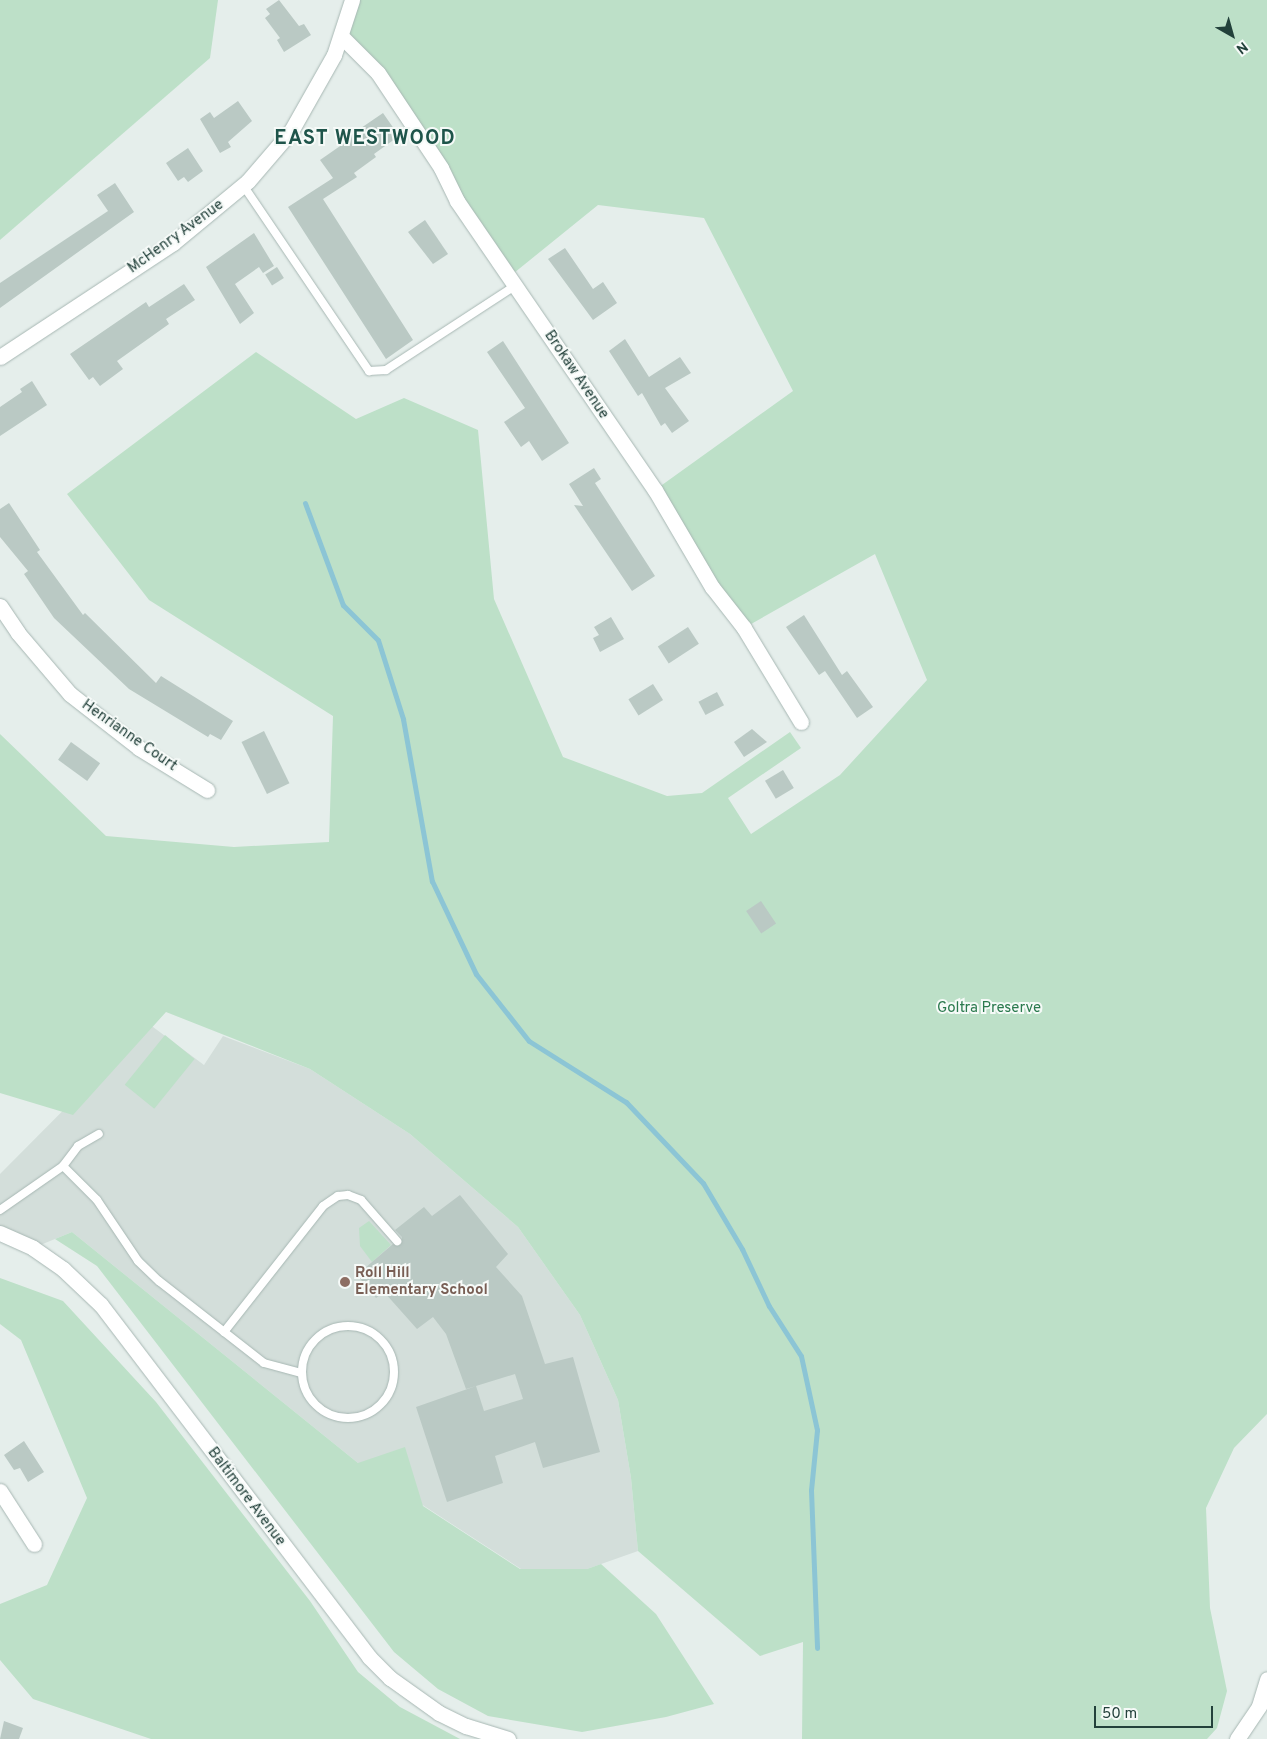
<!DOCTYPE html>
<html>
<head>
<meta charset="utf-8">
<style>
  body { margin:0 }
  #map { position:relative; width:1267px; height:1739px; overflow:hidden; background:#e5eeeb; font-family:Overpass,sans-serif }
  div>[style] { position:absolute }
  .built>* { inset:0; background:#d3deda }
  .green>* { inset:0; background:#bde0c8; transform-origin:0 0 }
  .stream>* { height:5px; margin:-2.5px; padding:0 2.5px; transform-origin:2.5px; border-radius:2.5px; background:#8cc5d5 }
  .building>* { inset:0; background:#bac9c4; transform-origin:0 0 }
  .roads { filter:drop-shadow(0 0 1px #a7b7b3) drop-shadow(0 0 1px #a7b7b3) }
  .lane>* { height:8px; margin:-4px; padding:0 4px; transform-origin:4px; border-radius:4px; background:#fff }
  .lane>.ring { margin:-4px; padding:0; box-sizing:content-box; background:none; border:8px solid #fff; border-radius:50% }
  .street>* { height:15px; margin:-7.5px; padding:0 7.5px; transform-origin:7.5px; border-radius:7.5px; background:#fff }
  .secondary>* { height:15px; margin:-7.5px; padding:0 7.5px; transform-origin:7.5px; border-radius:7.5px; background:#fff }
  .dots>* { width:14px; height:14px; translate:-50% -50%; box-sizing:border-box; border:2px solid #f6faf8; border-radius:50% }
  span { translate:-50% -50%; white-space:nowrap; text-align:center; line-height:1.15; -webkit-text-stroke:4px #f6faf8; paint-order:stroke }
  .street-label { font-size:15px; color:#23413b }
  .park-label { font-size:15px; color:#2b7a4e }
  .education-label { font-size:15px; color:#785e54; font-weight:700 }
  .left { translate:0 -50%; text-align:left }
  .district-label { font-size:20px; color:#1e544a; font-weight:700; letter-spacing:1px }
  .north { position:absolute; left:1207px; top:10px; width:50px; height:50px; -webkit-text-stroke:4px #f6faf8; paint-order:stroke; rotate:142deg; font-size:14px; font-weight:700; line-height:20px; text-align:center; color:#23413b }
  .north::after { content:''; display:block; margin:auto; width:18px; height:22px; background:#23413b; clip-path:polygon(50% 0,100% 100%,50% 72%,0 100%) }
  .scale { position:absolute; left:1094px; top:1706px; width:119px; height:22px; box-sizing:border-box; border:2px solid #23413b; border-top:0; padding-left:6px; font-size:15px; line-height:18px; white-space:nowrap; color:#23413b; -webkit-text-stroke:4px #f6faf8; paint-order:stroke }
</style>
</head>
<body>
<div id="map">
  <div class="built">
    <i style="clip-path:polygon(149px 1024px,204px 1065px,223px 1036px,310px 1069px,410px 1134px,518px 1227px,580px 1315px,618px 1400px,631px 1478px,638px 1551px,587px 1569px,521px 1569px,358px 1463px,72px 1232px,33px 1248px,0 1233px,0 1174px)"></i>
  </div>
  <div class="green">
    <i style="clip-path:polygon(0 0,218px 0,210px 58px,0 240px)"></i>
    <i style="clip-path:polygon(352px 0,1267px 0,1267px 1414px,1234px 1448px,1206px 1508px,1210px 1608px,1227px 1691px,1217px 1728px,1207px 1739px,802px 1739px,803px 1642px,760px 1656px,638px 1551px,631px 1478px,618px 1400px,580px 1315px,518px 1227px,410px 1134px,310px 1069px,166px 1012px,73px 1115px,0 1093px,0 734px,106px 836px,234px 847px,329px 842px,333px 716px,149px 600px,67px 494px,256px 352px,356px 419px,404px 398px,478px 430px,494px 599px,563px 757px,667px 796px,702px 793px,790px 732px,801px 748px,728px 798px,751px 834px,840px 775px,927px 680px,875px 554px,744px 628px,655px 490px,793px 391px,704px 218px,598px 205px,509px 277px,441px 168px,341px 36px)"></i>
    <i style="left:165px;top:1035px;width:38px;height:64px;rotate:39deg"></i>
    <i style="clip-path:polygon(369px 1221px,391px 1245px,372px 1262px,360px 1246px,359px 1228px)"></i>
    <i style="clip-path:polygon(72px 1232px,358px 1463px,405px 1447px,423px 1506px,520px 1569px,587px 1569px,601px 1564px,656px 1614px,714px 1704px,666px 1717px,582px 1732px,488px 1716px,438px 1689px,394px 1652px,97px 1266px,55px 1239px)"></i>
    <i style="clip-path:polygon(0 1278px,63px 1301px,156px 1402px,310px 1601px,358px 1672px,400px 1707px,460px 1739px,151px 1739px,33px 1699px,0 1660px,0 1604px,47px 1585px,87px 1498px,21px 1340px,0 1324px)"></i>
  </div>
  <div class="stream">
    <i style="left:305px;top:503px;width:109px;rotate:69.6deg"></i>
    <i style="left:343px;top:605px;width:49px;rotate:45deg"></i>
    <i style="left:378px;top:640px;width:83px;rotate:72.4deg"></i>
    <i style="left:403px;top:719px;width:165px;rotate:79.9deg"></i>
    <i style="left:432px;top:881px;width:103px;rotate:64.7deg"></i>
    <i style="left:476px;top:974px;width:85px;rotate:51.7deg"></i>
    <i style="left:529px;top:1041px;width:115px;rotate:32.2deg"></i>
    <i style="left:626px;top:1102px;width:112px;rotate:46.5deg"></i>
    <i style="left:703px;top:1183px;width:77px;rotate:59.4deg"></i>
    <i style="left:742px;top:1249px;width:63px;rotate:64.7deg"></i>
    <i style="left:769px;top:1306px;width:59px;rotate:57.4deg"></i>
    <i style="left:801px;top:1356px;width:76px;rotate:77.8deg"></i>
    <i style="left:817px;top:1430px;width:60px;rotate:95.7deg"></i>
    <i style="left:811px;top:1490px;width:158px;rotate:87.8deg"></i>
  </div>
  <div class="building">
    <i style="clip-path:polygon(279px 0,299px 26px,304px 24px,311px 35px,284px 52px,277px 40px,280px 38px,265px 18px,270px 14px,266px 9px)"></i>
    <i style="clip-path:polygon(238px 101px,252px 121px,228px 142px,231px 147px,220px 153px,200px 119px,210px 112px,214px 118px)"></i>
    <i style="clip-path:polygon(383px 113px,399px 136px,374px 154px,376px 157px,354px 173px,357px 177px,323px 199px,413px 340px,386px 359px,288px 207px,333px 178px,320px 160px,343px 144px,342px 141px)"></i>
    <i style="clip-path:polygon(188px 148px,203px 171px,188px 182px,184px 177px,178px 181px,166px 163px)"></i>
    <i style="clip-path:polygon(115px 183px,134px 212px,0 308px,0 283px,108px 211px,97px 195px)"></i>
    <i style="clip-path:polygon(425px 220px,448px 254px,433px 264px,408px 232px)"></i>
    <i style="clip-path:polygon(254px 233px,274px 266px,263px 273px,259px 267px,235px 284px,254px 313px,240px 324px,206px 267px)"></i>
    <i style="clip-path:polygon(565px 248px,593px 289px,603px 282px,617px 303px,593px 320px,548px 259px)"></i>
    <i style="left:277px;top:267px;width:13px;height:14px;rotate:58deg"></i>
    <i style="clip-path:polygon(184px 284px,195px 300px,166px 319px,169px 324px,117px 361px,123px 369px,100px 386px,93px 377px,89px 380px,70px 354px,146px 302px,149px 307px)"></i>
    <i style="clip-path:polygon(625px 339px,649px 377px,680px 357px,691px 373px,665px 388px,689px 421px,672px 433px,665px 423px,661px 426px,642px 393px,638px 396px,609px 351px)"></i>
    <i style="clip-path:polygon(503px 341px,569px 443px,542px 461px,529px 441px,521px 447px,504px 422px,525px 408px,487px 352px)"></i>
    <i style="clip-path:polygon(32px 381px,47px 405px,0 436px,0 407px,22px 392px,20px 389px)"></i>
    <i style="clip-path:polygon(594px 468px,601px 479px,595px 483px,655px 576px,632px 591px,574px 505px,583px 506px,569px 484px)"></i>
    <i style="clip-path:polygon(9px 503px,40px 550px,37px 552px,83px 615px,85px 613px,156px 683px,161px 676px,233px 721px,221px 740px,210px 734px,208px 737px,129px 689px,54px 618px,24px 574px,28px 571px,0 537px,0 509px)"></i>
    <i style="clip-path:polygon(804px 615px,842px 675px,847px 671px,873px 707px,857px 718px,825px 671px,819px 675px,786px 627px)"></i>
    <i style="clip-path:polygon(611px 617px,624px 639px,600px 652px,593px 638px,599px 635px,594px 627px)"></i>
    <i style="left:688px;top:627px;width:20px;height:36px;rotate:57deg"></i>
    <i style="left:653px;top:684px;width:19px;height:29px;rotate:58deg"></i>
    <i style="left:717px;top:692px;width:15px;height:21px;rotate:62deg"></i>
    <i style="clip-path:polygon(752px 729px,767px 742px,744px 757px,734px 742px)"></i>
    <i style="left:264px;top:731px;width:58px;height:25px;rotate:64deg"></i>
    <i style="left:71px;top:742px;width:36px;height:22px;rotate:36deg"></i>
    <i style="left:783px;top:770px;width:21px;height:21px;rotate:59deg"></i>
    <i style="left:761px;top:901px;width:27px;height:18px;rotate:56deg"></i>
    <i style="clip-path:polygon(evenodd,460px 1195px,508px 1254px,496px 1267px,522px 1296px,545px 1364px,573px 1357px,600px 1452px,543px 1468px,535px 1442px,495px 1456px,503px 1483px,447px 1502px,416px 1407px,476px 1386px,466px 1389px,446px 1334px,433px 1317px,417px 1329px,384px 1292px,376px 1298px,357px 1275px,393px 1244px,401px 1245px,402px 1237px,395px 1230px,424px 1207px,432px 1216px,460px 1195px,515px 1374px,523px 1399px,484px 1411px,476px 1386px,515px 1374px)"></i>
    <i style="clip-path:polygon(24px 1441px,44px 1472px,28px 1482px,20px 1468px,14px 1470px,4px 1455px)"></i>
    <i style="clip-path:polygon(4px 1721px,23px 1728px,19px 1739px,0 1739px)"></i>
  </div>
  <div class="roads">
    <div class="lane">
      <i style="left:243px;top:185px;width:225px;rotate:55.9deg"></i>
      <i style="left:369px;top:371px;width:17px;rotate:-3deg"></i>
      <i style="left:386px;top:370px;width:154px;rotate:-33.1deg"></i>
      <i style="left:63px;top:1166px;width:25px;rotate:-53deg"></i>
      <i style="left:78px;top:1146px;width:24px;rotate:-30deg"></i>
      <i style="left:0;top:1210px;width:77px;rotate:-34.9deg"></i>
      <i style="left:63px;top:1166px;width:48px;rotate:45deg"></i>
      <i style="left:97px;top:1200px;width:73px;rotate:56.1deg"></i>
      <i style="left:138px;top:1261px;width:29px;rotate:44deg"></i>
      <i style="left:159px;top:1281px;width:133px;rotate:38deg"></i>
      <i style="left:264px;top:1363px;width:38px;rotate:15deg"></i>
      <i class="ring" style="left:302px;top:1326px;width:84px;height:84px"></i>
      <i style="left:224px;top:1332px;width:160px;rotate:-51.8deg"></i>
      <i style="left:323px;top:1206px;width:18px;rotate:-34deg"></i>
      <i style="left:338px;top:1196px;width:10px;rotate:-6deg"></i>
      <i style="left:348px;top:1195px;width:14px;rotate:21deg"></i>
      <i style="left:361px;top:1200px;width:55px;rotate:48.7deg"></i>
    </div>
    <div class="street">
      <i style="left:341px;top:36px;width:52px;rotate:45deg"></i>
      <i style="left:378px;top:73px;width:114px;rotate:56.4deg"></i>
      <i style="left:441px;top:168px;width:37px;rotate:64deg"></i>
      <i style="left:457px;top:201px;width:350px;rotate:55.6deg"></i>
      <i style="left:655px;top:490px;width:113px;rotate:59.6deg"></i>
      <i style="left:712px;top:587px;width:52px;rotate:52deg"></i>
      <i style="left:744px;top:628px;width:110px;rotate:58.8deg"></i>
      <i style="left:0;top:357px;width:207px;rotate:-33.4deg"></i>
      <i style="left:173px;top:243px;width:97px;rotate:-39.6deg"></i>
      <i style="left:248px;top:181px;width:66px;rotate:-49.3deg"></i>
      <i style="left:291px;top:131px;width:87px;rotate:-60.5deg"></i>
      <i style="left:334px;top:55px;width:58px;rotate:-71.9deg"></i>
      <i style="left:0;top:606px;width:32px;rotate:56deg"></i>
      <i style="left:18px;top:633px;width:80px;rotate:49.6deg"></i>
      <i style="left:70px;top:694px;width:88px;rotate:38deg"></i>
      <i style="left:139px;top:748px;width:80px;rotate:31.7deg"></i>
      <i style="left:0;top:1491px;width:63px;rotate:57.3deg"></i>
    </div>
    <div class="secondary">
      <i style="left:0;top:1233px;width:36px;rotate:24deg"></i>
      <i style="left:33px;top:1248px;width:37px;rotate:35deg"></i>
      <i style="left:63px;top:1269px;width:52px;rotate:43.5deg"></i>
      <i style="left:101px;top:1305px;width:442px;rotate:52.7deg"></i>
      <i style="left:369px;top:1657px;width:30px;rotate:45deg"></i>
      <i style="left:390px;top:1678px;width:60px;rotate:35.5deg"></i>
      <i style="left:439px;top:1713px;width:30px;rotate:26deg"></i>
      <i style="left:466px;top:1726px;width:44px;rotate:17.2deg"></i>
      <i style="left:1237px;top:1739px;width:40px;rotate:-56deg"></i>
      <i style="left:1259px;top:1706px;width:28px;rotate:-73deg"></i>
    </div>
  </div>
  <div class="dots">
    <i style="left:345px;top:1282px;background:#8d6e63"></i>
  </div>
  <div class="street-label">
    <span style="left:176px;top:237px;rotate:-36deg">McHenry Avenue</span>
    <span style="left:576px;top:375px;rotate:56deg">Brokaw Avenue</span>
    <span style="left:129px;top:736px;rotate:35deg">Henrianne Court</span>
    <span style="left:246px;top:1497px;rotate:53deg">Baltimore Avenue</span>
  </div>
  <div class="park-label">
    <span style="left:989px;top:1009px">Goltra Preserve</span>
  </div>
  <div class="education-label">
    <span class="left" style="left:355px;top:1282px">Roll Hill<br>Elementary School</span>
  </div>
  <div class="district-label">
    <span style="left:365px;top:139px">EAST WESTWOOD</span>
  </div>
  <div class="north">N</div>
  <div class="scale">50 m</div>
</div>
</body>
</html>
